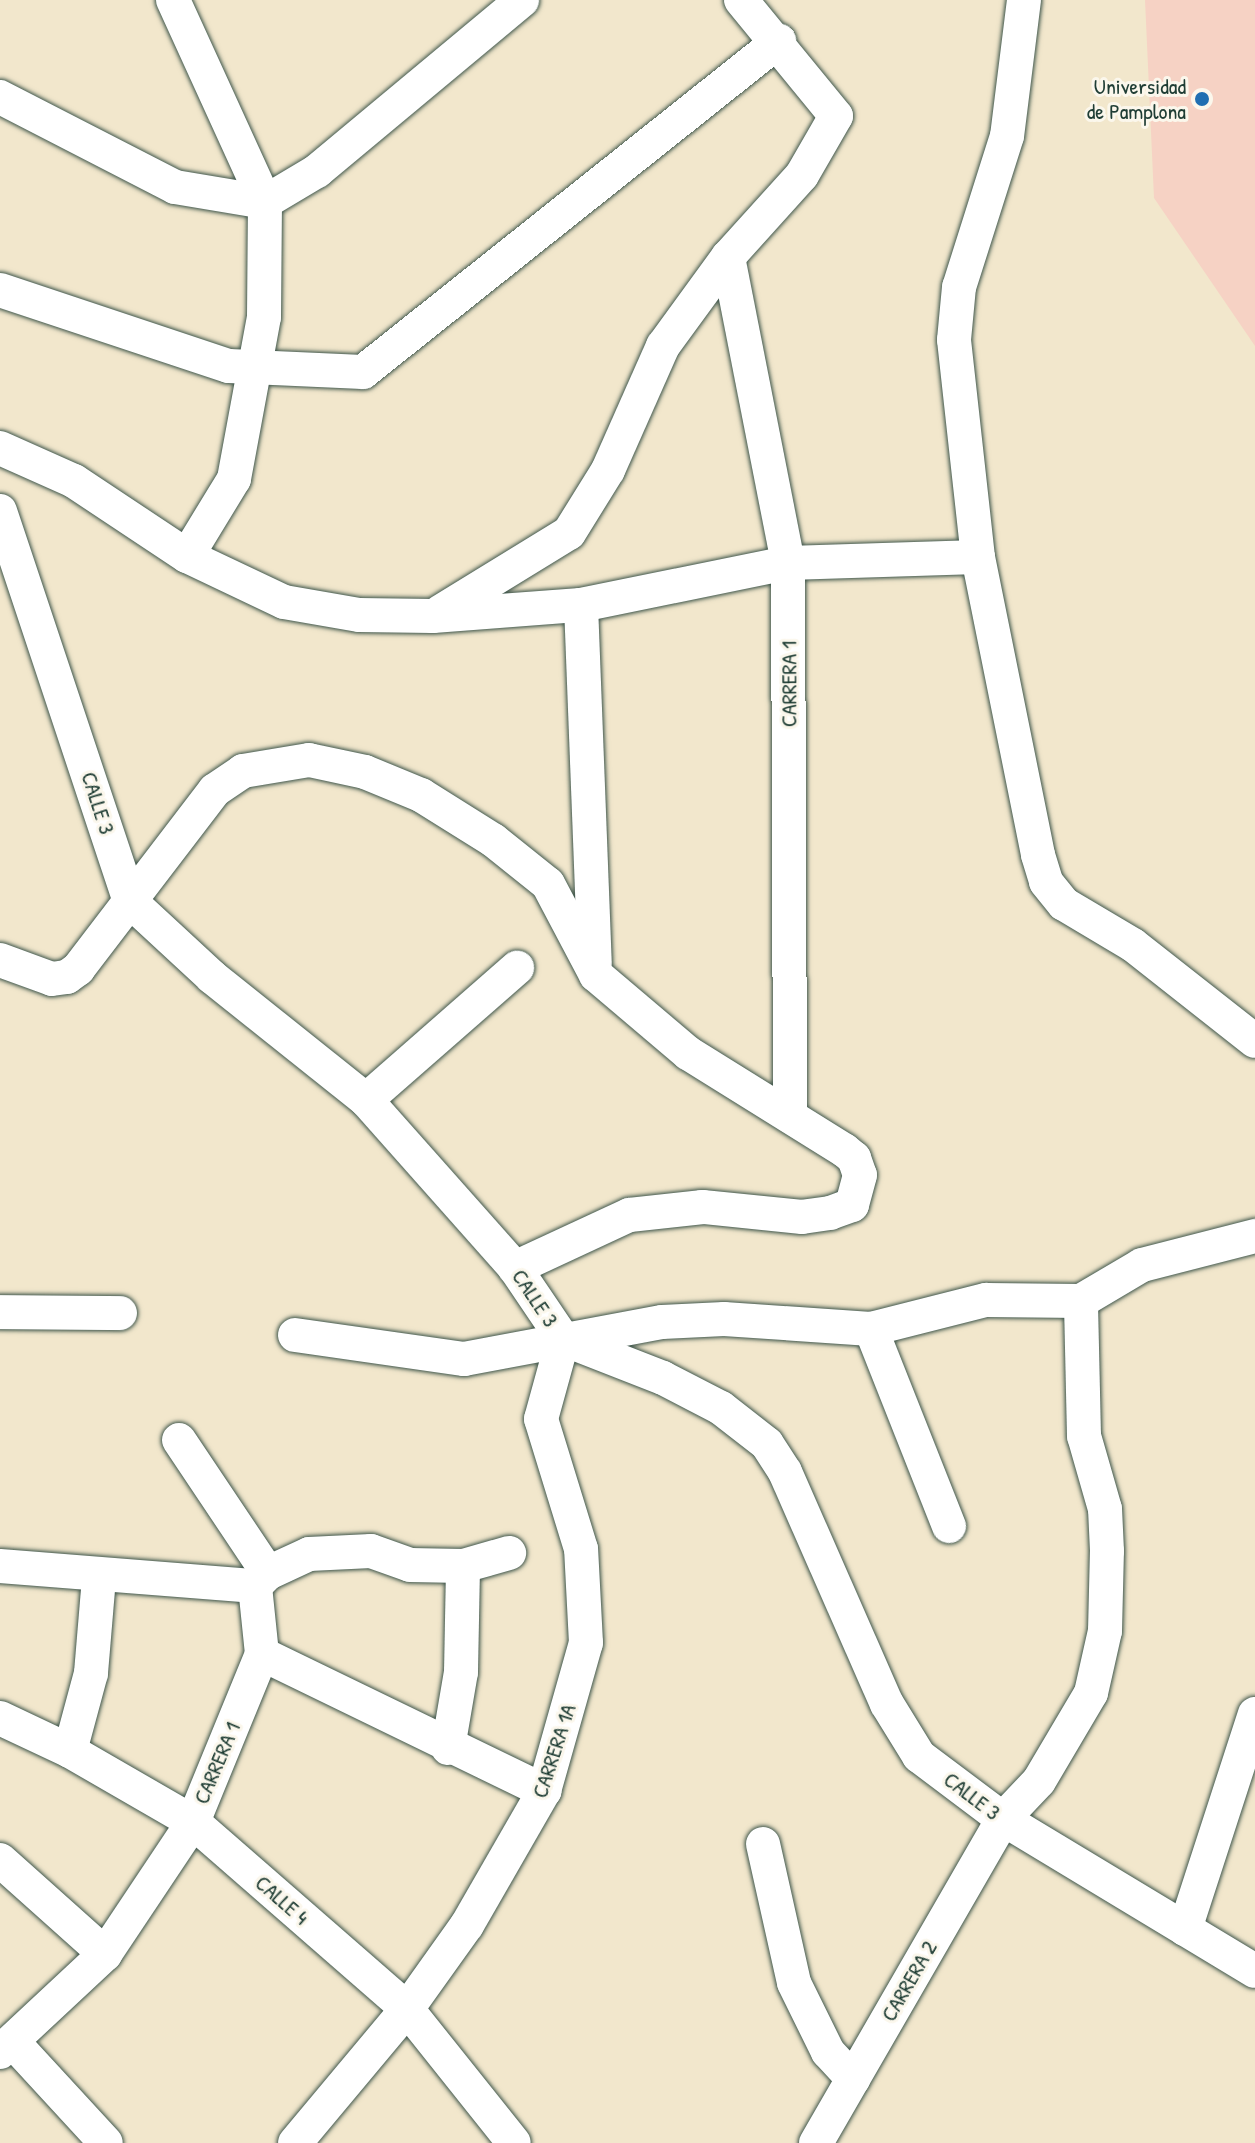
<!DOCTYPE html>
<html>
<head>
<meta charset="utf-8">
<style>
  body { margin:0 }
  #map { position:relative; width:1255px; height:2143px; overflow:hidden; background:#f2e7cc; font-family:"Patrick Hand",sans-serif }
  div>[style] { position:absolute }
  .built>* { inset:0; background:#f6d2c4 }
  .roads { filter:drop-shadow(0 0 2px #3f564b) drop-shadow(0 0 2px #3f564b) }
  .minor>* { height:34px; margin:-17px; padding:0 17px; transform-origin:17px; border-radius:17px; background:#fff }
  .dots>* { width:22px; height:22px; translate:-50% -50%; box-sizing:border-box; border:4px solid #fbf7ec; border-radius:50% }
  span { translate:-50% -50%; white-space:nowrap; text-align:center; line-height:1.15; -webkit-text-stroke:6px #fbf7ec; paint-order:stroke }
  .poi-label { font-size:22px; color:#1f3d34 }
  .right { translate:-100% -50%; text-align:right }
  .street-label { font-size:22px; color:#1f3d34 }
</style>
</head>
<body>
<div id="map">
  <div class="built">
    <i style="clip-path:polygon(1145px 0,1255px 0,1255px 346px,1154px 198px)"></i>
  </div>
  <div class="roads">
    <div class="minor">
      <i style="left:173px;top:0;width:222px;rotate:65.5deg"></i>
      <i style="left:265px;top:202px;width:115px;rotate:90.5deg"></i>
      <i style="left:264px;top:317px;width:165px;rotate:100.5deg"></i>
      <i style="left:234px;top:479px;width:90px;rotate:121.4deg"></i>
      <i style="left:1024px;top:0;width:137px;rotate:97.1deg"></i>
      <i style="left:1007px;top:136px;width:158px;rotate:107.6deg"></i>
      <i style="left:959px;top:287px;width:53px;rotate:95.4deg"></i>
      <i style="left:954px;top:340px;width:218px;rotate:83.7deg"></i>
      <i style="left:978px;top:557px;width:304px;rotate:78.6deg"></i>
      <i style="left:1038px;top:855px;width:28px;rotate:73deg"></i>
      <i style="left:1046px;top:882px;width:28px;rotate:51deg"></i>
      <i style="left:1064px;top:904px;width:80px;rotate:30.7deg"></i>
      <i style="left:1133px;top:945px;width:155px;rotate:38.2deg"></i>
      <i style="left:0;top:97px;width:197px;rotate:27.2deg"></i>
      <i style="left:175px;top:187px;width:91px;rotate:9.5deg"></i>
      <i style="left:265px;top:202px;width:61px;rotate:-30.8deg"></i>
      <i style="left:317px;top:171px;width:267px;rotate:-39.8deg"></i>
      <i style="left:728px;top:257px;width:312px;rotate:78.9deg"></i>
      <i style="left:788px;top:563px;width:553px;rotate:89.79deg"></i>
      <i style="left:0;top:290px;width:241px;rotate:18.4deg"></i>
      <i style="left:229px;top:366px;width:134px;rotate:2.6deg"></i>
      <i style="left:363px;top:372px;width:532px;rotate:-38.51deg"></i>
      <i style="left:0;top:448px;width:81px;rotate:24deg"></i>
      <i style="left:74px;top:481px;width:136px;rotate:33.6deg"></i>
      <i style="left:187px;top:556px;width:107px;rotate:25.4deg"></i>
      <i style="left:284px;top:602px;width:76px;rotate:9.8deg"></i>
      <i style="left:359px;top:615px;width:74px;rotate:0.8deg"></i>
      <i style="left:433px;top:616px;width:148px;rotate:-4.3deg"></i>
      <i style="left:581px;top:605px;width:211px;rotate:-11.5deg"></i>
      <i style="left:788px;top:563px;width:190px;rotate:-1.8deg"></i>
      <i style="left:0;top:511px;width:411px;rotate:71.6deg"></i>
      <i style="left:130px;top:901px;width:112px;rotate:42.8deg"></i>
      <i style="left:212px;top:977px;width:197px;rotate:38.6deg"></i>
      <i style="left:366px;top:1100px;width:225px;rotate:48.4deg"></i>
      <i style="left:515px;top:1268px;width:86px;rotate:55.9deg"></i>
      <i style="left:563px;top:1339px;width:107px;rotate:21.3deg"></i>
      <i style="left:663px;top:1378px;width:65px;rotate:27.3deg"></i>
      <i style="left:721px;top:1408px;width:58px;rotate:38deg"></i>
      <i style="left:767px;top:1444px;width:33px;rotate:57deg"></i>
      <i style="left:785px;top:1472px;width:253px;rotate:66.3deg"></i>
      <i style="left:887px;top:1704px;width:61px;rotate:58.4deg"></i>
      <i style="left:919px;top:1756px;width:105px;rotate:36.9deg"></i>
      <i style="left:1003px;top:1819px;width:294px;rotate:31.1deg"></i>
      <i style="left:581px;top:605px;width:358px;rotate:87.8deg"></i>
      <i style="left:440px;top:612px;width:151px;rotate:-31.5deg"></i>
      <i style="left:569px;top:533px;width:74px;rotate:-58.2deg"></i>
      <i style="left:608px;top:470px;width:136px;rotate:-66.1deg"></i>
      <i style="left:663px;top:346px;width:110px;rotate:-53.9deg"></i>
      <i style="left:728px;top:257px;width:110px;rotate:-47.9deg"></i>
      <i style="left:802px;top:175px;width:68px;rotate:-60deg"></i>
      <i style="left:836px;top:116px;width:150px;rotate:-129.3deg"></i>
      <i style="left:0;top:960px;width:55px;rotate:20.1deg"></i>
      <i style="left:52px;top:979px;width:15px;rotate:-8deg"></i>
      <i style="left:67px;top:977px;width:14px;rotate:-36deg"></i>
      <i style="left:78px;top:969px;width:225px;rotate:-52.6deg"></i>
      <i style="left:215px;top:790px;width:34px;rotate:-34deg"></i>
      <i style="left:243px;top:771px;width:67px;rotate:-9.5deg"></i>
      <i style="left:309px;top:760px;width:57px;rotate:12.1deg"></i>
      <i style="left:365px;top:772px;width:61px;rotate:22.3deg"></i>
      <i style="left:421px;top:795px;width:85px;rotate:32deg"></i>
      <i style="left:493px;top:840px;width:70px;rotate:38.7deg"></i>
      <i style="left:548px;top:884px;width:103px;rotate:62.2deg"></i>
      <i style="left:596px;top:975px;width:121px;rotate:40.3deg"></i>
      <i style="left:688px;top:1053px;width:184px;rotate:31.9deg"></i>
      <i style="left:844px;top:1150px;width:13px;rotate:39deg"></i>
      <i style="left:854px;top:1158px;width:18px;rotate:71deg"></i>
      <i style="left:860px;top:1175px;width:31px;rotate:105deg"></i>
      <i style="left:852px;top:1205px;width:23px;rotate:160deg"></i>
      <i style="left:830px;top:1213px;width:28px;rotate:172deg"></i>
      <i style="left:802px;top:1217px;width:100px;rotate:-174.2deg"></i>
      <i style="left:703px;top:1207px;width:74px;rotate:173.8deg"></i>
      <i style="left:629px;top:1215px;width:126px;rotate:155.1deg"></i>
      <i style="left:366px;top:1100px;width:201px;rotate:-41.2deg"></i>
      <i style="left:0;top:1312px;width:120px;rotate:0.5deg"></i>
      <i style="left:871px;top:1329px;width:212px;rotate:68.4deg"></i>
      <i style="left:295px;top:1335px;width:171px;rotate:8.1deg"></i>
      <i style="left:464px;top:1359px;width:201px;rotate:-10.6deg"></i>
      <i style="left:662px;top:1322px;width:62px;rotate:-2.8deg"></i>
      <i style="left:724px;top:1319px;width:147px;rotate:3.9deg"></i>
      <i style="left:871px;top:1329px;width:119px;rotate:-14.2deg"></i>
      <i style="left:986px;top:1300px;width:95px;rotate:0.6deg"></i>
      <i style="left:1081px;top:1301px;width:71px;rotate:-30.5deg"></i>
      <i style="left:1142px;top:1265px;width:117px;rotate:-14.4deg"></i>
      <i style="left:0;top:1566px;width:256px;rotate:4.5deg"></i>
      <i style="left:268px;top:1573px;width:45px;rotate:-24.9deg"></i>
      <i style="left:309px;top:1554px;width:62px;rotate:-2.8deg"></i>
      <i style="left:371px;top:1551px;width:41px;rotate:19.7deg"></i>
      <i style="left:410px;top:1565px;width:53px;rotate:1.1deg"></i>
      <i style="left:463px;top:1566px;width:48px;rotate:-15.8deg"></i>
      <i style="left:262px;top:1654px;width:314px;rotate:25.9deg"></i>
      <i style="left:0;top:1718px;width:77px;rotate:25.2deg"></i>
      <i style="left:70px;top:1751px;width:142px;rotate:30deg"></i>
      <i style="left:193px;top:1822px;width:284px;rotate:41.1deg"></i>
      <i style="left:407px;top:2009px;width:171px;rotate:51.4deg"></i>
      <i style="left:448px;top:1748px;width:77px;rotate:-80.3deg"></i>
      <i style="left:461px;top:1672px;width:106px;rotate:-88.9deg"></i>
      <i style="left:70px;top:1751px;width:81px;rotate:-74.9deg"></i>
      <i style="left:91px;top:1673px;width:96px;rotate:-85.2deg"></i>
      <i style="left:763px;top:1844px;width:142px;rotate:77.4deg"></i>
      <i style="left:794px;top:1983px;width:77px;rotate:63.8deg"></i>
      <i style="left:828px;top:2052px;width:37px;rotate:47deg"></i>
      <i style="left:0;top:1860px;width:141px;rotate:41.8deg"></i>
      <i style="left:1185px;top:1929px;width:226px;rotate:-72deg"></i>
      <i style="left:13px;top:2042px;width:137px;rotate:47.4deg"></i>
      <i style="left:0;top:2052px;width:144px;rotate:-43deg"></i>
      <i style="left:105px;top:1954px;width:159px;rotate:-56.3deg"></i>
      <i style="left:193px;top:1822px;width:182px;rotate:-67.7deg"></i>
      <i style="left:262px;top:1654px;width:68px;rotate:-95.9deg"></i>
      <i style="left:255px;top:1586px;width:18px;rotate:-45deg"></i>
      <i style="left:268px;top:1573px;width:160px;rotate:-123.8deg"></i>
      <i style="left:295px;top:2143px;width:175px;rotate:-50.1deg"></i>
      <i style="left:407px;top:2009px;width:103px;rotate:-54.5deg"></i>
      <i style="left:467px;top:1925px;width:155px;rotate:-60.1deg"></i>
      <i style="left:544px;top:1791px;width:154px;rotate:-74.2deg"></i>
      <i style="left:586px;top:1643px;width:94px;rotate:-93deg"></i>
      <i style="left:581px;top:1549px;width:136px;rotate:-107.1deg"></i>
      <i style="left:541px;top:1419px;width:83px;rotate:-74.6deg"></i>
      <i style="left:816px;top:2143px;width:374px;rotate:-60deg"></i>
      <i style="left:1003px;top:1819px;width:52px;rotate:-46.5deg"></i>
      <i style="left:1039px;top:1781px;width:102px;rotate:-59.4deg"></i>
      <i style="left:1091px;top:1693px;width:64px;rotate:-77.3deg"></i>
      <i style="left:1105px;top:1631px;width:80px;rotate:-88.6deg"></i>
      <i style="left:1107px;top:1551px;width:42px;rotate:-92.7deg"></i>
      <i style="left:1105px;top:1509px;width:76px;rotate:-106deg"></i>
      <i style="left:1084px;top:1436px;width:135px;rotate:-91.3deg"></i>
    </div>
  </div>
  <div class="dots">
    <i style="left:1202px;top:99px;background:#1f6fb2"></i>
  </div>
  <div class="poi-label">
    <span class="right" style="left:1186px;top:99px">Universidad<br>de Pamplona</span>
  </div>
  <div class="street-label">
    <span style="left:789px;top:684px;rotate:-90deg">CARRERA 1</span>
    <span style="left:98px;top:803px;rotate:72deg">CALLE 3</span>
    <span style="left:535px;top:1298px;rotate:56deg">CALLE 3</span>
    <span style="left:554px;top:1751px;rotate:-72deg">CARRERA 1A</span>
    <span style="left:217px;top:1763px;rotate:-67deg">CARRERA 1</span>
    <span style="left:972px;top:1796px;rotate:37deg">CALLE 3</span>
    <span style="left:282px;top:1900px;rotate:41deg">CALLE 4</span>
    <span style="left:909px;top:1981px;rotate:-60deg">CARRERA 2</span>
  </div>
</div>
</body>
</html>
